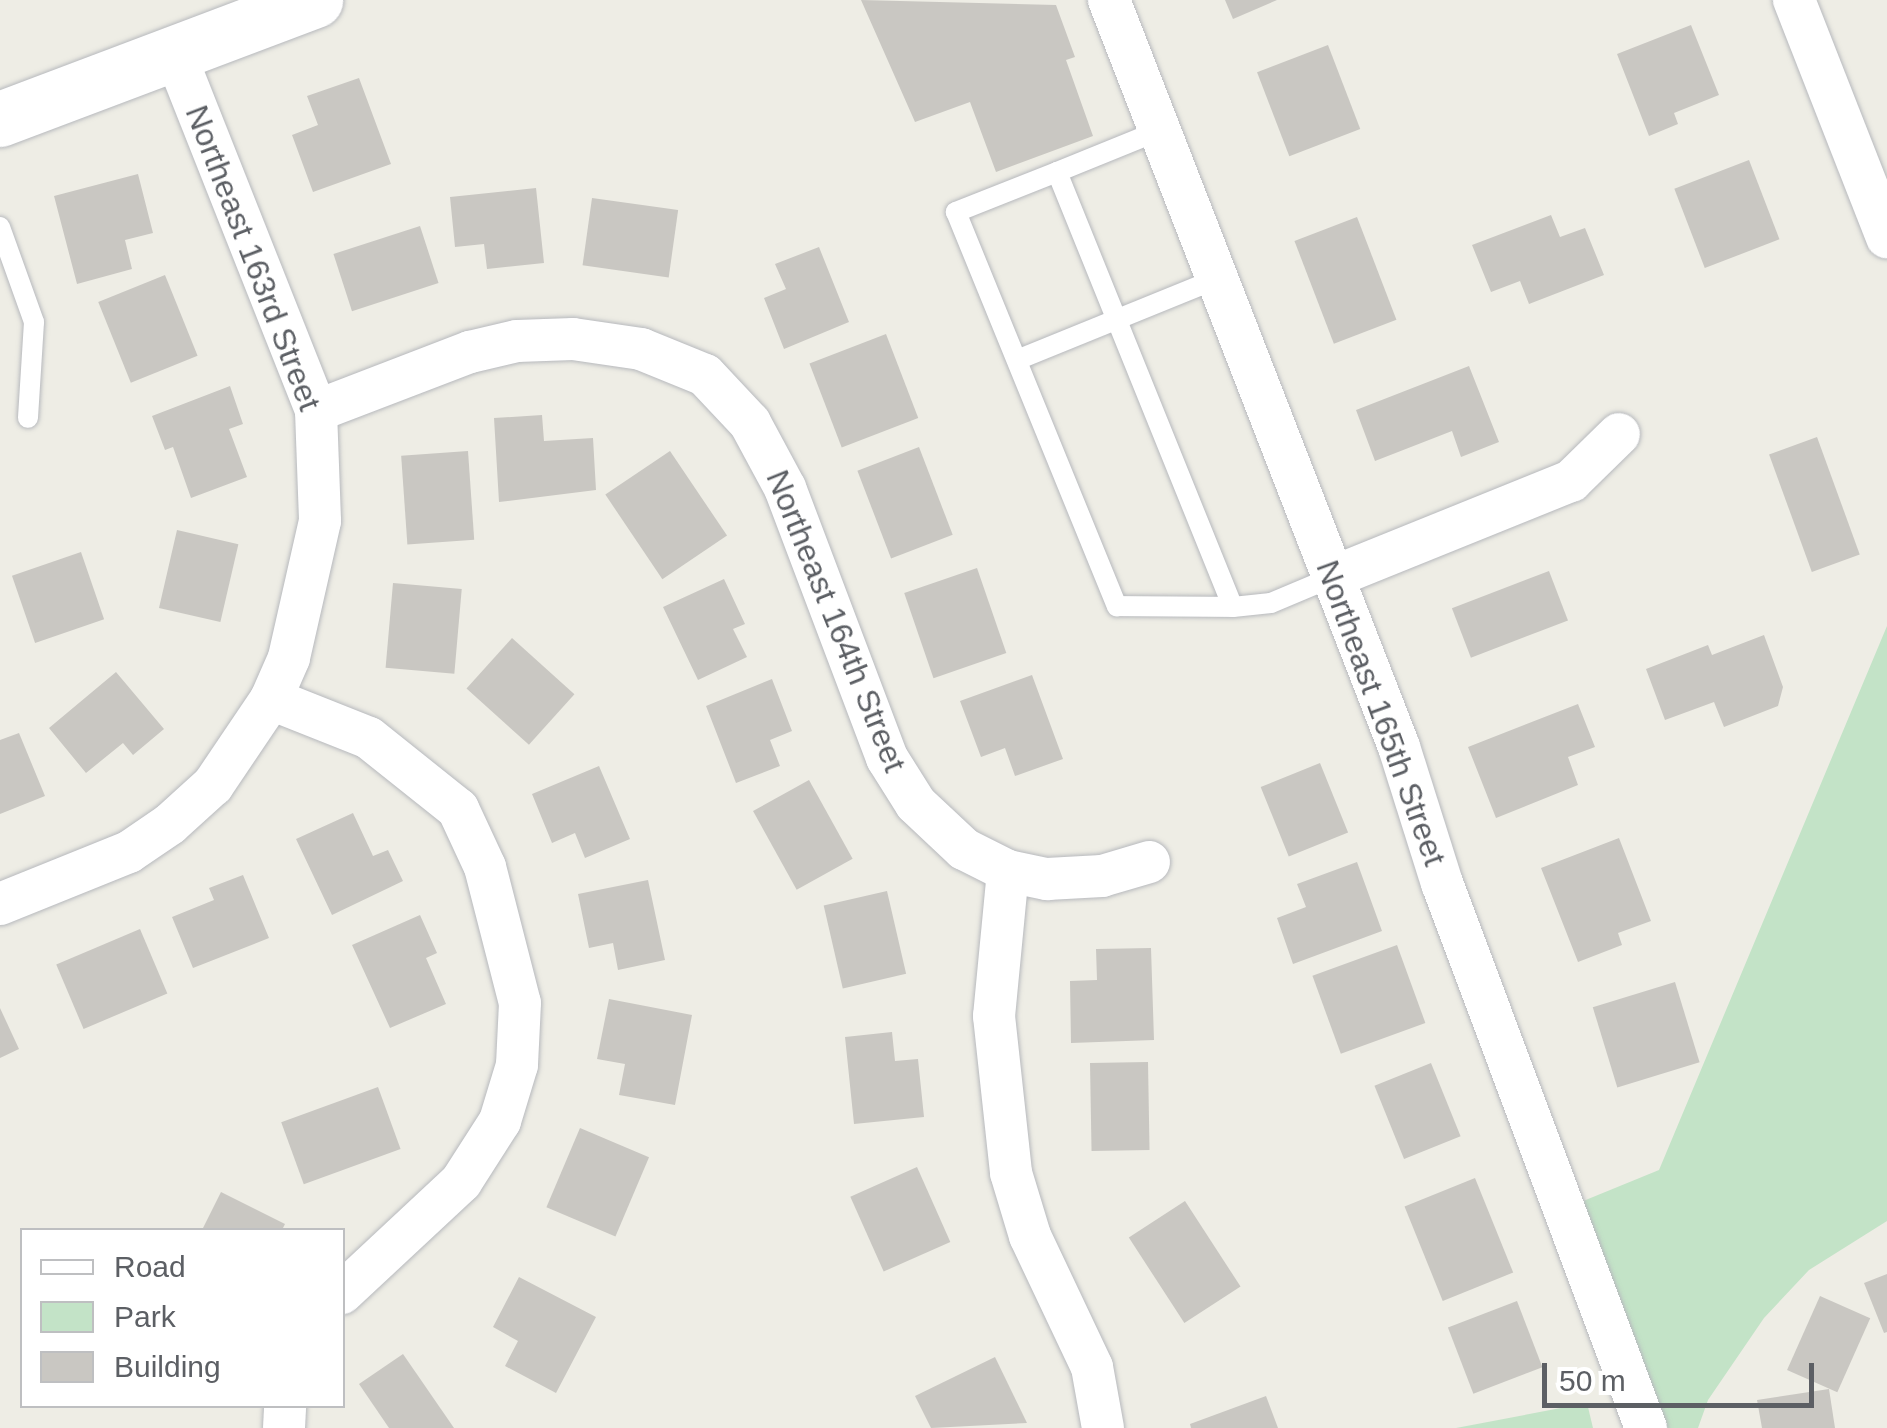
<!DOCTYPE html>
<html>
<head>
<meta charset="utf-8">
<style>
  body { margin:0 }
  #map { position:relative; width:1887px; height:1428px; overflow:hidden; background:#eeede5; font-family:Helvetica,sans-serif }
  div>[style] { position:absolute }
  .green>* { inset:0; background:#c3e3c7 }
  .building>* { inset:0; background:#c9c7c2; transform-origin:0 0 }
  .roads { filter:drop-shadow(0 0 2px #b7b9bd) drop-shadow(0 0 2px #b7b9bd) }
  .service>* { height:20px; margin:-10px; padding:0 10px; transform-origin:10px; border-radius:10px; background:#fff }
  .minor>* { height:42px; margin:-21px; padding:0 21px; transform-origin:21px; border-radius:21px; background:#fff }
  .secondary>* { height:55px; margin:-27.5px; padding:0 27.5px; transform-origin:27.5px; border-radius:27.5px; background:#fff }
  span { translate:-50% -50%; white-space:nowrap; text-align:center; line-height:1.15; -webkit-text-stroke:8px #fff; paint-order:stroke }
  .street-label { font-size:32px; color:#5c5f64 }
  .legend { position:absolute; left:20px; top:1228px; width:325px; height:180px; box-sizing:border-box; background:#fff; border:2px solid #bebfc1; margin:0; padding:12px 18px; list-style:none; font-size:30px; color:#5c5f64 }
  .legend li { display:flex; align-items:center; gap:20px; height:50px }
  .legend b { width:50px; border:2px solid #bebfc1 }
  .scale { position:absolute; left:1542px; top:1363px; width:272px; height:45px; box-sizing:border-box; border:5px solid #5c5f64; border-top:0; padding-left:12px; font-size:30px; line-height:35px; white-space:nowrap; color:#5c5f64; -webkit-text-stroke:8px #fff; paint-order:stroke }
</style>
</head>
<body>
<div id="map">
  <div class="green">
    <i style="clip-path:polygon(1887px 626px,1887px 1221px,1809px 1270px,1764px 1318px,1708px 1400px,1698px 1428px,1656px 1428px,1571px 1206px,1659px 1170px)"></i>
    <i style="clip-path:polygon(1587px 1403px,1593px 1428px,1456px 1428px)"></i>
  </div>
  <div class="building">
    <i style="clip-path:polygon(861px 0,1056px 5px,1075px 57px,1066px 60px,1093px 136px,996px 172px,970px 102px,915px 122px)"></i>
    <i style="clip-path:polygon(1225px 0,1277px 0,1233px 19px)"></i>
    <i style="clip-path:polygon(1691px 25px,1719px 95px,1674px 113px,1678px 124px,1649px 136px,1617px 54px)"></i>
    <i style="left:1328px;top:45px;width:90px;height:76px;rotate:69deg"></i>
    <i style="clip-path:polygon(359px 78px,391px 164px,313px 192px,292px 135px,318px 125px,307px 96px)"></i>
    <i style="left:1749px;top:160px;width:85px;height:80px;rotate:69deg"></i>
    <i style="clip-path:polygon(138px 174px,153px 233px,125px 240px,132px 269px,77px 284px,54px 196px)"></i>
    <i style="clip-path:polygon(536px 188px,544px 263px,487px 269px,484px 244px,455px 247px,450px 197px)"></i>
    <i style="left:592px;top:198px;width:87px;height:68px;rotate:8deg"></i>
    <i style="clip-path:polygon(1551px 215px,1560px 237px,1585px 228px,1604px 275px,1529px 304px,1520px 281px,1491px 292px,1472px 245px)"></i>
    <i style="left:1357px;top:217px;width:110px;height:67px;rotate:69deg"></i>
    <i style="left:420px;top:226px;width:60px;height:91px;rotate:72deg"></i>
    <i style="clip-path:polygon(819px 247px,849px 322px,784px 349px,764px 298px,786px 289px,775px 264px)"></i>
    <i style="left:165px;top:275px;width:87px;height:72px;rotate:68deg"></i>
    <i style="left:886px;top:334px;width:90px;height:82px;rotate:69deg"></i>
    <i style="clip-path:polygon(1469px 366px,1499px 442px,1461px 457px,1452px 431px,1375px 461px,1356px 410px)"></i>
    <i style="clip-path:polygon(230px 386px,243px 424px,229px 429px,247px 477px,191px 498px,173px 447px,165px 450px,152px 416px)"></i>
    <i style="clip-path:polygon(542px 415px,544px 441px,593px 438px,596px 490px,499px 502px,494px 418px)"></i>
    <i style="left:1817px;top:437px;width:125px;height:51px;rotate:70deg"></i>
    <i style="left:919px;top:447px;width:94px;height:66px;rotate:69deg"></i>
    <i style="left:468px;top:451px;width:89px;height:67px;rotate:86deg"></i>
    <i style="left:670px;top:451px;width:102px;height:78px;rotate:56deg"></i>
    <i style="left:177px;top:530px;width:63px;height:80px;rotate:13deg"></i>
    <i style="left:81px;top:552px;width:71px;height:73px;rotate:71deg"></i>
    <i style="left:977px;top:568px;width:90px;height:77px;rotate:71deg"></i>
    <i style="left:1549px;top:571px;width:53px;height:104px;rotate:69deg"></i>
    <i style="clip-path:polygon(724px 579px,745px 624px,733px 629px,747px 657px,698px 680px,663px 607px)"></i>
    <i style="left:393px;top:583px;width:69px;height:85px;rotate:5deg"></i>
    <i style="clip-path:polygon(1764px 635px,1783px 687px,1778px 706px,1724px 727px,1714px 702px,1665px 720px,1646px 669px,1708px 645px,1712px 655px)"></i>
    <i style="left:512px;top:638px;width:84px;height:68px;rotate:42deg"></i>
    <i style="clip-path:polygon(116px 672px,164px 729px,133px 755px,123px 743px,86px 773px,49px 728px)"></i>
    <i style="clip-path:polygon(1032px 675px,1063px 759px,1015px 776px,1005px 748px,981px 757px,960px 701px)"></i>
    <i style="clip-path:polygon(772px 679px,792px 731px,770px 740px,780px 766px,736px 783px,706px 706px)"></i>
    <i style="clip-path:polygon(1578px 704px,1595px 747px,1568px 757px,1578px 785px,1496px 818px,1468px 747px)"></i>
    <i style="clip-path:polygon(19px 733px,45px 796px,0 814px,0 740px)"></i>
    <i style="left:1320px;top:763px;width:75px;height:64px;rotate:68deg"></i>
    <i style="clip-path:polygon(599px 766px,630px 839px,585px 858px,575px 833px,552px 843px,532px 794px)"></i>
    <i style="left:809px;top:780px;width:90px;height:64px;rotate:61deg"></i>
    <i style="clip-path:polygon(353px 813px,373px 856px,388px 850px,403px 881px,332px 915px,296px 839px)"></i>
    <i style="clip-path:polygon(1619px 838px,1651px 921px,1618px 933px,1622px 945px,1578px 962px,1541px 868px)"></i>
    <i style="clip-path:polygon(1357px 862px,1382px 931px,1293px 964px,1277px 918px,1306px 907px,1297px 884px)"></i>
    <i style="clip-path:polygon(243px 875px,269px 938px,193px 968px,172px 917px,214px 900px,209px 888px)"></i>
    <i style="clip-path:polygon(648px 880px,665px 960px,618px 970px,613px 943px,589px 948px,578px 894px)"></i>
    <i style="left:887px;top:891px;width:85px;height:65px;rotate:77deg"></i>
    <i style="clip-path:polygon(420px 915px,437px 953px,426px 958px,446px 1004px,390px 1028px,352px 945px)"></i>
    <i style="left:140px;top:929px;width:70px;height:91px;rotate:67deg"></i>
    <i style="left:1397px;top:945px;width:83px;height:90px;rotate:70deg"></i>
    <i style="clip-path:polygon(1151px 948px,1154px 1040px,1071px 1043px,1070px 981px,1097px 980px,1096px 949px)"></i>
    <i style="left:1675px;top:982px;width:84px;height:86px;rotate:73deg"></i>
    <i style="clip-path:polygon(609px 999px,692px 1015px,675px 1105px,619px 1095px,625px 1064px,597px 1059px)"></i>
    <i style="clip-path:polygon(0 1008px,19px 1049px,0 1058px)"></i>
    <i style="clip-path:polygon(892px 1032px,895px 1061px,918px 1059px,924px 1117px,854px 1124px,845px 1037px)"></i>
    <i style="left:1148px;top:1062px;width:88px;height:58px;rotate:89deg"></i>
    <i style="left:1431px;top:1063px;width:79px;height:61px;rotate:68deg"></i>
    <i style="left:378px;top:1087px;width:66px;height:103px;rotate:70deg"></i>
    <i style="left:580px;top:1128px;width:75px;height:86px;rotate:23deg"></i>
    <i style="left:917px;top:1167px;width:82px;height:73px;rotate:66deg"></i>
    <i style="left:1475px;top:1178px;width:102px;height:76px;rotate:68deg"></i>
    <i style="clip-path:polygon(221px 1192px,285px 1224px,282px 1230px,202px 1230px)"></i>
    <i style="left:1185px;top:1201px;width:102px;height:67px;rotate:57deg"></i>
    <i style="clip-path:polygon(1887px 1274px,1887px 1332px,1884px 1333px,1864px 1283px)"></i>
    <i style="clip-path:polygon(519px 1277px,596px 1317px,556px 1393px,505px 1366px,518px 1341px,493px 1327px)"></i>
    <i style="left:1820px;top:1296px;width:55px;height:81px;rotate:24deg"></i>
    <i style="left:1517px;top:1301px;width:71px;height:74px;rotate:69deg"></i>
    <i style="clip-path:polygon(403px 1354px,454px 1428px,389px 1428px,359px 1384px)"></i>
    <i style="clip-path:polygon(995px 1357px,1027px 1423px,931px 1428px,915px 1396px)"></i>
    <i style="clip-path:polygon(1829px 1389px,1835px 1428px,1762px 1428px,1757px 1400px)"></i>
    <i style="clip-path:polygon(1266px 1396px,1278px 1428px,1191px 1428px,1190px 1424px)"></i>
  </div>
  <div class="roads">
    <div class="service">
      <i style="left:1158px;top:131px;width:109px;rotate:157.9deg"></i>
      <i style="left:1057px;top:172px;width:469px;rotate:68deg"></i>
      <i style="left:1233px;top:607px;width:38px;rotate:-6deg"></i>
      <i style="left:1271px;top:603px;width:67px;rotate:-22.8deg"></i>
      <i style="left:1057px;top:172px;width:109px;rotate:158.4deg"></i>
      <i style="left:956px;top:212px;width:426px;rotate:67.8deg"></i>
      <i style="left:1117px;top:606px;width:116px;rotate:0.5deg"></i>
      <i style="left:0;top:227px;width:101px;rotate:70.3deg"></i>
      <i style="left:34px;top:322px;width:96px;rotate:93.6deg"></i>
      <i style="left:1017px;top:360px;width:215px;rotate:-22.1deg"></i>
    </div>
    <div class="minor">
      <i style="left:1109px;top:0;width:801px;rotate:68.78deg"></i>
      <i style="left:1399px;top:747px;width:143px;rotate:72.5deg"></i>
      <i style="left:1442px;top:883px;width:582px;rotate:69.48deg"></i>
      <i style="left:1794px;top:0;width:255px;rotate:68.6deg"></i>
      <i style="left:175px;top:54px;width:384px;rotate:68.4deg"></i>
      <i style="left:316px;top:411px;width:110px;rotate:87.9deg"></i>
      <i style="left:320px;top:521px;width:140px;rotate:102.8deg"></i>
      <i style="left:289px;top:658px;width:45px;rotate:113.7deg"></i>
      <i style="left:271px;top:699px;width:105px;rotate:21.7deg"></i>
      <i style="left:369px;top:738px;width:114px;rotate:38.6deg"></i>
      <i style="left:458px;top:809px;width:64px;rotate:65deg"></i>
      <i style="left:485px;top:867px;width:140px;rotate:75.6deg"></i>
      <i style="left:520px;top:1003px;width:62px;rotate:92.8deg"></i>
      <i style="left:517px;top:1065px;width:59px;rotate:106.9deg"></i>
      <i style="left:500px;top:1121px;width:72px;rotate:122.6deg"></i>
      <i style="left:461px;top:1182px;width:163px;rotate:137deg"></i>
      <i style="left:316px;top:411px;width:165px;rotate:-21deg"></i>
      <i style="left:470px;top:352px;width:48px;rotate:-13.2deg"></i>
      <i style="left:517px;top:341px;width:56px;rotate:-2deg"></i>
      <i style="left:573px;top:339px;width:69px;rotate:8.4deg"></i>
      <i style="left:641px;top:349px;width:69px;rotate:22.1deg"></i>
      <i style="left:705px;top:375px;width:66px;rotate:46.8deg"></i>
      <i style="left:750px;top:423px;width:74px;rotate:61.7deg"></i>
      <i style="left:785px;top:488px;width:289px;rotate:69.3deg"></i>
      <i style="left:887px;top:758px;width:54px;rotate:57.8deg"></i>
      <i style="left:916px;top:804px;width:66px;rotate:43.2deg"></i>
      <i style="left:964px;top:849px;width:49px;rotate:26.6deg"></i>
      <i style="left:1008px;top:871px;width:146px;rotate:95.5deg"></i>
      <i style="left:994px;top:1016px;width:158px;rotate:83.8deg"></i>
      <i style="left:1011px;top:1173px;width:66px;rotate:73.2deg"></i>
      <i style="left:1030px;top:1236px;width:145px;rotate:64.7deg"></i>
      <i style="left:1092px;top:1367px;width:62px;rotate:79.8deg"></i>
      <i style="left:1333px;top:577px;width:257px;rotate:-22deg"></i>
      <i style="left:1571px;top:481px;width:67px;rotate:-44.4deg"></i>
      <i style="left:1008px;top:871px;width:40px;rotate:12deg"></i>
      <i style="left:1047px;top:879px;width:55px;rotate:-3.1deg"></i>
      <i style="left:1102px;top:876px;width:49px;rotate:-16.6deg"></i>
      <i style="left:0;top:904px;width:139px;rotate:-22deg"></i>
      <i style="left:129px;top:852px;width:50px;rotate:-34.3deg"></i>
      <i style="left:170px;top:824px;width:58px;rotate:-42.2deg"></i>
      <i style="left:213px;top:785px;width:104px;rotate:-56deg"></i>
      <i style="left:284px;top:1428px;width:22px;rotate:-87deg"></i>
    </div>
    <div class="secondary">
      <i style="left:0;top:119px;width:337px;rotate:-20.7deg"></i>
    </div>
  </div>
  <div class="street-label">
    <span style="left:253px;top:258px;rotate:69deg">Northeast 163rd Street</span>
    <span style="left:836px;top:621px;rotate:68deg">Northeast 164th Street</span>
    <span style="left:1381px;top:713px;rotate:70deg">Northeast 165th Street</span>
  </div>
  <ul class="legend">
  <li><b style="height:12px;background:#fff"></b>Road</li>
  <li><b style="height:28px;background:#c3e3c7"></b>Park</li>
  <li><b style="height:28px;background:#c9c7c2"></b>Building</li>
  </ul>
  <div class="scale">50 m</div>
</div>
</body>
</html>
